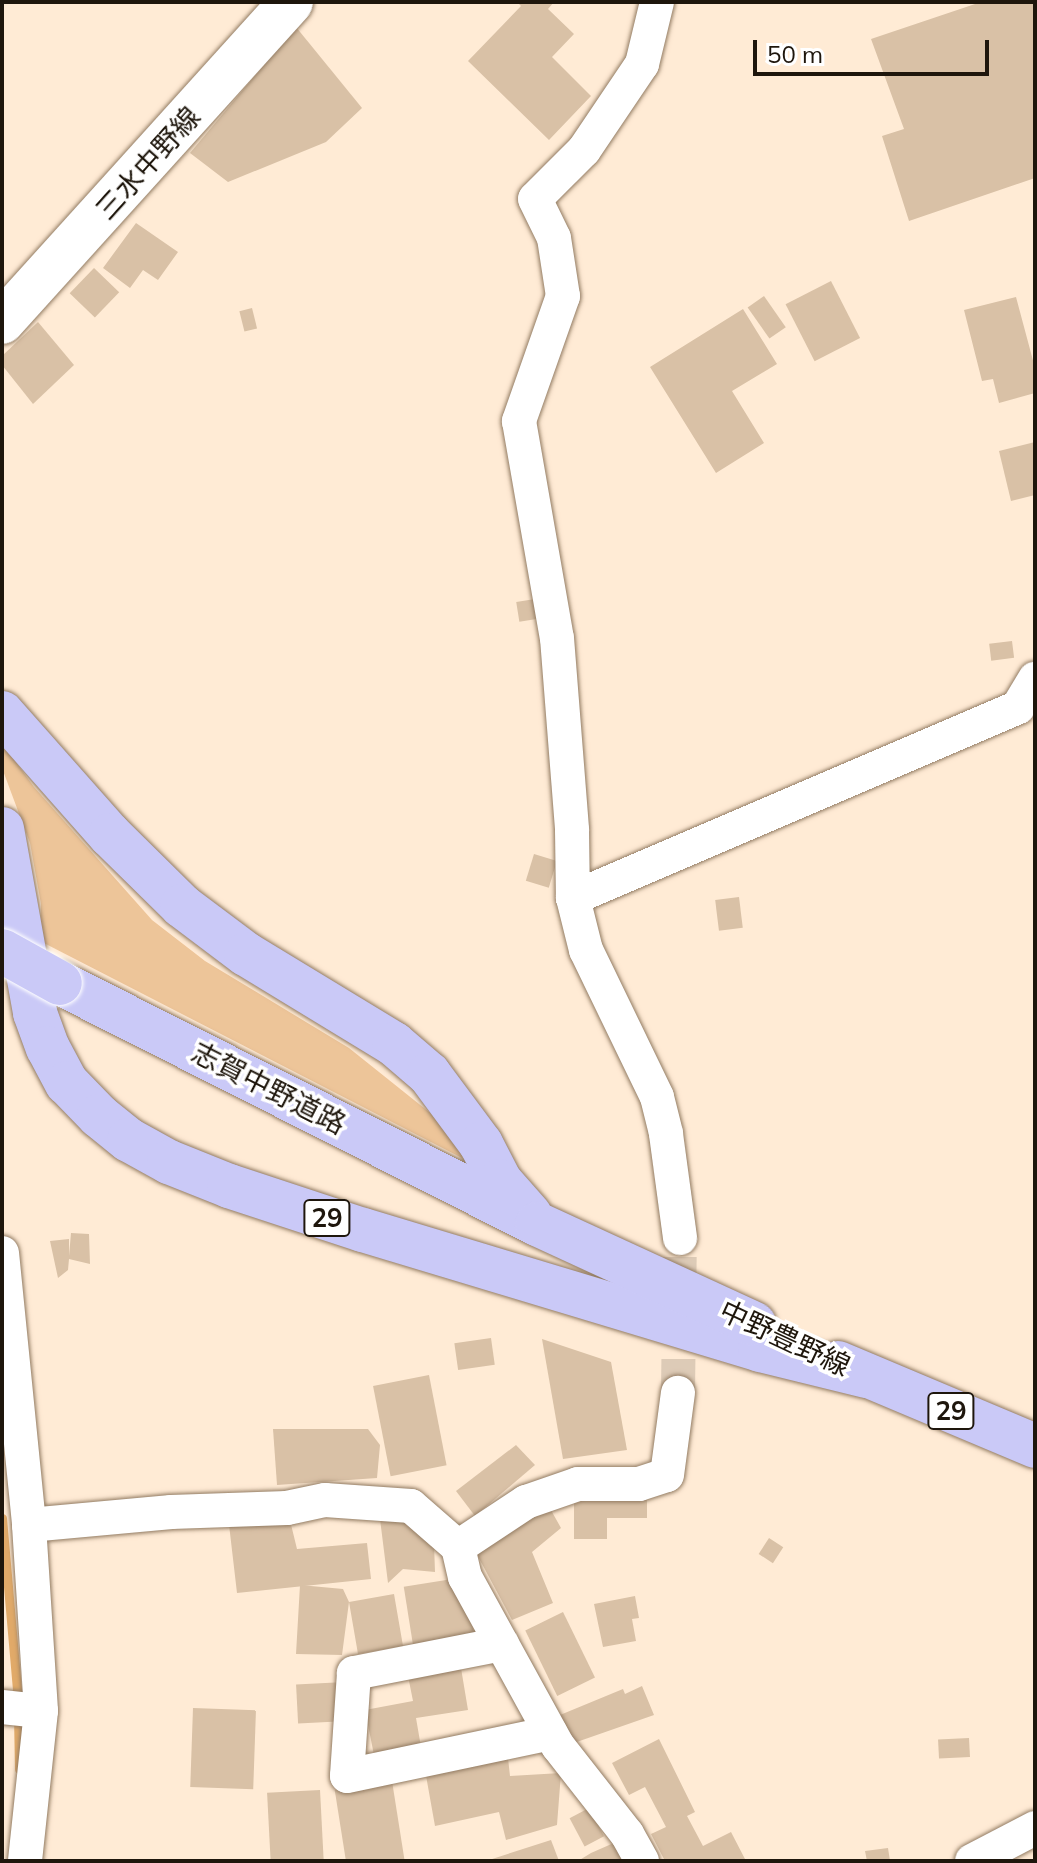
<!DOCTYPE html>
<html>
<head>
<meta charset="utf-8">
<style>
  body { margin:0 }
  #map { position:relative; width:1037px; height:1863px; overflow:hidden; background:#ffebd5; font-family:Mulish,"Noto Sans JP",sans-serif }
  div>[style] { position:absolute }
  .green>* { inset:0; background:#edc599 }
  .stream>* { height:9px; margin:-4.5px; padding:0 4.5px; transform-origin:4.5px; border-radius:4.5px; background:#e1aa69 }
  .building>* { inset:0; background:#d9c1a6; transform-origin:0 0 }
  .minor-tunnel>* { height:34px; margin-top:-17px; transform-origin:0; background:repeating-linear-gradient(90deg,#ddcbb7 0 34px,transparent 0 51px) }
  .roads { filter:drop-shadow(0 0 2px #927b62) drop-shadow(0 0 2px #927b62) }
  .minor>* { height:34px; margin:-17px; padding:0 17px; transform-origin:17px; border-radius:17px; background:#fff }
  .secondary>* { height:44px; margin:-22px; padding:0 22px; transform-origin:22px; border-radius:22px; background:#fff }
  .primary>* { height:44px; margin:-22px; padding:0 22px; transform-origin:22px; border-radius:22px; background:#cac9f7 }
  .bridges { filter:drop-shadow(0 0 2px #fff) drop-shadow(0 0 2px #fff) }
  .primary-bridge>* { height:44px; margin:-22px; padding:0 22px; transform-origin:22px; border-radius:22px; background:#cac9f7 }
  span { translate:-50% -50%; white-space:nowrap; text-align:center; line-height:1.15; -webkit-text-stroke:7px #fff; paint-order:stroke }
  .shield-label span { padding:2px 6px; background:#fff; border:2px solid; border-radius:6px; -webkit-text-stroke-width:0 }
  .shield-label { font-size:26px; color:#1e160c; font-weight:700 }
  .street-label { font-size:28px; color:#1e160c }
  .frame { position:absolute; inset:0; border:4px solid #1e160c; pointer-events:none }
  .scale { position:absolute; left:753px; top:40px; width:236px; height:36px; box-sizing:border-box; border:4px solid #1e160c; border-top:0; padding-left:10px; font-size:24px; line-height:28px; white-space:nowrap; color:#1e160c; -webkit-text-stroke:6px #fff; paint-order:stroke }
</style>
</head>
<body>
<div id="map">
  <div class="green">
    <i style="clip-path:polygon(2px 743px,34px 787px,152px 920px,205px 961px,349px 1048px,459px 1136px,462px 1158px,40px 941px,41px 904px,30px 843px,2px 768px)"></i>
  </div>
  <div class="stream">
    <i style="left:2px;top:1518px;width:184px;rotate:85deg"></i>
    <i style="left:18px;top:1716px;width:53px;rotate:88.9deg"></i>
  </div>
  <div class="building">
    <i style="clip-path:polygon(517px 2px,554px 2px,548px 9px,574px 34px,552px 57px,591px 96px,549px 140px,468px 61px,521px 6px)"></i>
    <i style="clip-path:polygon(981px 2px,1035px 2px,1035px 178px,909px 221px,882px 136px,904px 129px,871px 39px)"></i>
    <i style="clip-path:polygon(296px 27px,362px 108px,326px 142px,228px 182px,190px 153px)"></i>
    <i style="clip-path:polygon(136px 223px,178px 252px,158px 280px,143px 270px,130px 288px,103px 268px)"></i>
    <i style="left:94px;top:268px;width:35px;height:35px;rotate:44deg"></i>
    <i style="left:831px;top:281px;width:64px;height:51px;rotate:63deg"></i>
    <i style="left:764px;top:296px;width:38px;height:20px;rotate:55deg"></i>
    <i style="clip-path:polygon(1016px 297px,1035px 368px,1035px 393px,999px 403px,993px 379px,982px 381px,964px 310px)"></i>
    <i style="left:252px;top:308px;width:21px;height:13px;rotate:76deg"></i>
    <i style="clip-path:polygon(743px 309px,777px 364px,732px 391px,764px 443px,716px 473px,650px 367px)"></i>
    <i style="clip-path:polygon(38px 322px,74px 365px,33px 404px,2px 365px,2px 356px)"></i>
    <i style="clip-path:polygon(1035px 442px,1035px 495px,1011px 501px,999px 451px)"></i>
    <i style="left:535px;top:599px;width:20px;height:19px;rotate:81deg"></i>
    <i style="left:1012px;top:641px;width:17px;height:23px;rotate:83deg"></i>
    <i style="left:534px;top:854px;width:24px;height:28px;rotate:17deg"></i>
    <i style="left:739px;top:897px;width:31px;height:24px;rotate:83deg"></i>
    <i style="clip-path:polygon(71px 1233px,89px 1234px,90px 1264px,69px 1259px,68px 1270px,58px 1278px,50px 1241px,69px 1239px,69px 1256px)"></i>
    <i style="left:491px;top:1338px;width:27px;height:37px;rotate:82deg"></i>
    <i style="clip-path:polygon(542px 1339px,611px 1362px,627px 1450px,563px 1459px)"></i>
    <i style="left:429px;top:1375px;width:92px;height:57px;rotate:79deg"></i>
    <i style="clip-path:polygon(273px 1429px,368px 1429px,380px 1445px,377px 1478px,277px 1485px)"></i>
    <i style="clip-path:polygon(516px 1445px,535px 1465px,475px 1516px,456px 1491px)"></i>
    <i style="clip-path:polygon(574px 1490px,647px 1490px,647px 1518px,607px 1518px,607px 1539px,574px 1539px)"></i>
    <i style="clip-path:polygon(547px 1503px,561px 1528px,532px 1552px,553px 1603px,512px 1620px,473px 1547px)"></i>
    <i style="clip-path:polygon(411px 1506px,434px 1543px,435px 1572px,403px 1569px,388px 1583px,380px 1519px)"></i>
    <i style="clip-path:polygon(287px 1508px,297px 1549px,367px 1543px,371px 1579px,237px 1593px,228px 1516px)"></i>
    <i style="left:769px;top:1538px;width:17px;height:19px;rotate:33deg"></i>
    <i style="left:465px;top:1577px;width:67px;height:62px;rotate:81deg"></i>
    <i style="clip-path:polygon(300px 1585px,343px 1589px,349px 1602px,394px 1594px,403px 1646px,358px 1654px,349px 1602px,342px 1655px,296px 1654px)"></i>
    <i style="clip-path:polygon(635px 1596px,639px 1618px,632px 1619px,636px 1641px,603px 1647px,594px 1604px)"></i>
    <i style="left:563px;top:1612px;width:73px;height:42px;rotate:64deg"></i>
    <i style="clip-path:polygon(461px 1668px,468px 1710px,416px 1718px,421px 1747px,374px 1755px,365px 1710px,413px 1701px,408px 1676px)"></i>
    <i style="left:345px;top:1682px;width:39px;height:49px;rotate:87deg"></i>
    <i style="clip-path:polygon(642px 1686px,654px 1715px,571px 1744px,560px 1715px,623px 1689px,625px 1694px)"></i>
    <i style="left:193px;top:1708px;width:63px;height:79px;rotate:2deg"></i>
    <i style="left:969px;top:1738px;width:19px;height:31px;rotate:87deg"></i>
    <i style="clip-path:polygon(659px 1739px,695px 1812px,687px 1816px,703px 1846px,731px 1832px,746px 1861px,665px 1861px,651px 1834px,666px 1827px,645px 1787px,629px 1795px,612px 1763px)"></i>
    <i style="clip-path:polygon(507px 1749px,510px 1776px,561px 1773px,557px 1825px,506px 1840px,499px 1812px,435px 1826px,425px 1770px)"></i>
    <i style="left:392px;top:1781px;width:79px;height:58px;rotate:81deg"></i>
    <i style="left:320px;top:1790px;width:71px;height:53px;rotate:87deg"></i>
    <i style="left:589px;top:1808px;width:32px;height:22px;rotate:62deg"></i>
    <i style="clip-path:polygon(551px 1840px,559px 1861px,489px 1861px,489px 1860px)"></i>
    <i style="clip-path:polygon(616px 1842px,625px 1861px,578px 1861px,591px 1853px)"></i>
    <i style="clip-path:polygon(888px 1848px,890px 1861px,867px 1861px,865px 1851px)"></i>
  </div>
  <div class="minor-tunnel">
    <i style="left:678px;top:1393px;width:155px;rotate:-89.3deg"></i>
  </div>
  <div class="roads">
    <div class="minor">
      <i style="left:657px;top:2px;width:64px;rotate:103.6deg"></i>
      <i style="left:642px;top:64px;width:104px;rotate:124deg"></i>
      <i style="left:584px;top:150px;width:69px;rotate:135deg"></i>
      <i style="left:535px;top:199px;width:43px;rotate:64deg"></i>
      <i style="left:554px;top:238px;width:59px;rotate:81.2deg"></i>
      <i style="left:563px;top:296px;width:133px;rotate:109.4deg"></i>
      <i style="left:519px;top:421px;width:220px;rotate:80.1deg"></i>
      <i style="left:557px;top:638px;width:193px;rotate:85.5deg"></i>
      <i style="left:572px;top:830px;width:68px;rotate:89.2deg"></i>
      <i style="left:573px;top:898px;width:54px;rotate:76deg"></i>
      <i style="left:586px;top:950px;width:163px;rotate:64.2deg"></i>
      <i style="left:657px;top:1097px;width:38px;rotate:76deg"></i>
      <i style="left:666px;top:1134px;width:105px;rotate:82.3deg"></i>
      <i style="left:573px;top:898px;width:484px;rotate:-23.2deg"></i>
      <i style="left:1018px;top:707px;width:33px;rotate:-59deg"></i>
      <i style="left:2px;top:1253px;width:273px;rotate:84.3deg"></i>
      <i style="left:29px;top:1525px;width:186px;rotate:86.3deg"></i>
      <i style="left:41px;top:1711px;width:151px;rotate:96.1deg"></i>
      <i style="left:29px;top:1525px;width:143px;rotate:-5.2deg"></i>
      <i style="left:171px;top:1512px;width:116px;rotate:-2deg"></i>
      <i style="left:287px;top:1508px;width:39px;rotate:-12deg"></i>
      <i style="left:325px;top:1500px;width:86px;rotate:4deg"></i>
      <i style="left:411px;top:1506px;width:62px;rotate:41.1deg"></i>
      <i style="left:458px;top:1547px;width:31px;rotate:77deg"></i>
      <i style="left:465px;top:1577px;width:193px;rotate:61.2deg"></i>
      <i style="left:558px;top:1746px;width:112px;rotate:51.9deg"></i>
      <i style="left:627px;top:1834px;width:31px;rotate:61deg"></i>
      <i style="left:458px;top:1547px;width:82px;rotate:-33.5deg"></i>
      <i style="left:526px;top:1502px;width:55px;rotate:-19.1deg"></i>
      <i style="left:578px;top:1484px;width:61px"></i>
      <i style="left:639px;top:1484px;width:29px;rotate:-18deg"></i>
      <i style="left:667px;top:1475px;width:83px;rotate:-82.4deg"></i>
      <i style="left:502px;top:1644px;width:151px;rotate:168.9deg"></i>
      <i style="left:354px;top:1673px;width:103px;rotate:93.9deg"></i>
      <i style="left:347px;top:1776px;width:208px;rotate:-11.9deg"></i>
      <i style="left:2px;top:1707px;width:39px;rotate:6deg"></i>
      <i style="left:972px;top:1861px;width:71px;rotate:-27.6deg"></i>
    </div>
    <div class="secondary">
      <i style="left:2px;top:322px;width:431px;rotate:-47.9deg"></i>
    </div>
    <div class="primary">
      <i style="left:2px;top:713px;width:163px;rotate:48.5deg"></i>
      <i style="left:110px;top:835px;width:101px;rotate:44.6deg"></i>
      <i style="left:182px;top:906px;width:80px;rotate:36.9deg"></i>
      <i style="left:246px;top:954px;width:173px;rotate:31.3deg"></i>
      <i style="left:394px;top:1044px;width:46px;rotate:40.6deg"></i>
      <i style="left:429px;top:1074px;width:87px;rotate:53.4deg"></i>
      <i style="left:481px;top:1144px;width:42px;rotate:62.8deg"></i>
      <i style="left:500px;top:1181px;width:45px;rotate:48.6deg"></i>
      <i style="left:2px;top:829px;width:187px;rotate:79.8deg"></i>
      <i style="left:35px;top:1013px;width:37px;rotate:70deg"></i>
      <i style="left:48px;top:1048px;width:40px;rotate:62deg"></i>
      <i style="left:67px;top:1083px;width:46px;rotate:45.9deg"></i>
      <i style="left:99px;top:1116px;width:38px;rotate:39deg"></i>
      <i style="left:129px;top:1140px;width:46px;rotate:28.8deg"></i>
      <i style="left:169px;top:1162px;width:65px;rotate:21.8deg"></i>
      <i style="left:229px;top:1186px;width:141px;rotate:18.2deg"></i>
      <i style="left:363px;top:1230px;width:415px;rotate:16.8deg"></i>
      <i style="left:760px;top:1350px;width:109px;rotate:13.8deg"></i>
      <i style="left:60px;top:983px;width:534px;rotate:26.8deg"></i>
      <i style="left:537px;top:1224px;width:239px;rotate:24.7deg"></i>
      <i style="left:838px;top:1363px;width:214px;rotate:22.8deg"></i>
    </div>
  </div>
  <div class="bridges">
    <div class="primary-bridge">
      <i style="left:2px;top:951px;width:66px;rotate:28.9deg"></i>
    </div>
  </div>
  <div class="shield-label">
    <span style="left:327px;top:1218px">29</span>
    <span style="left:951px;top:1411px">29</span>
  </div>
  <div class="street-label">
    <span style="left:148px;top:163px;rotate:-48deg">三水中野線</span>
    <span style="left:269px;top:1088px;rotate:27deg">志賀中野道路</span>
    <span style="left:785px;top:1338px;rotate:25deg">中野豊野線</span>
  </div>
  <div class="frame"></div>
  <div class="scale">50 m</div>
</div>
</body>
</html>
